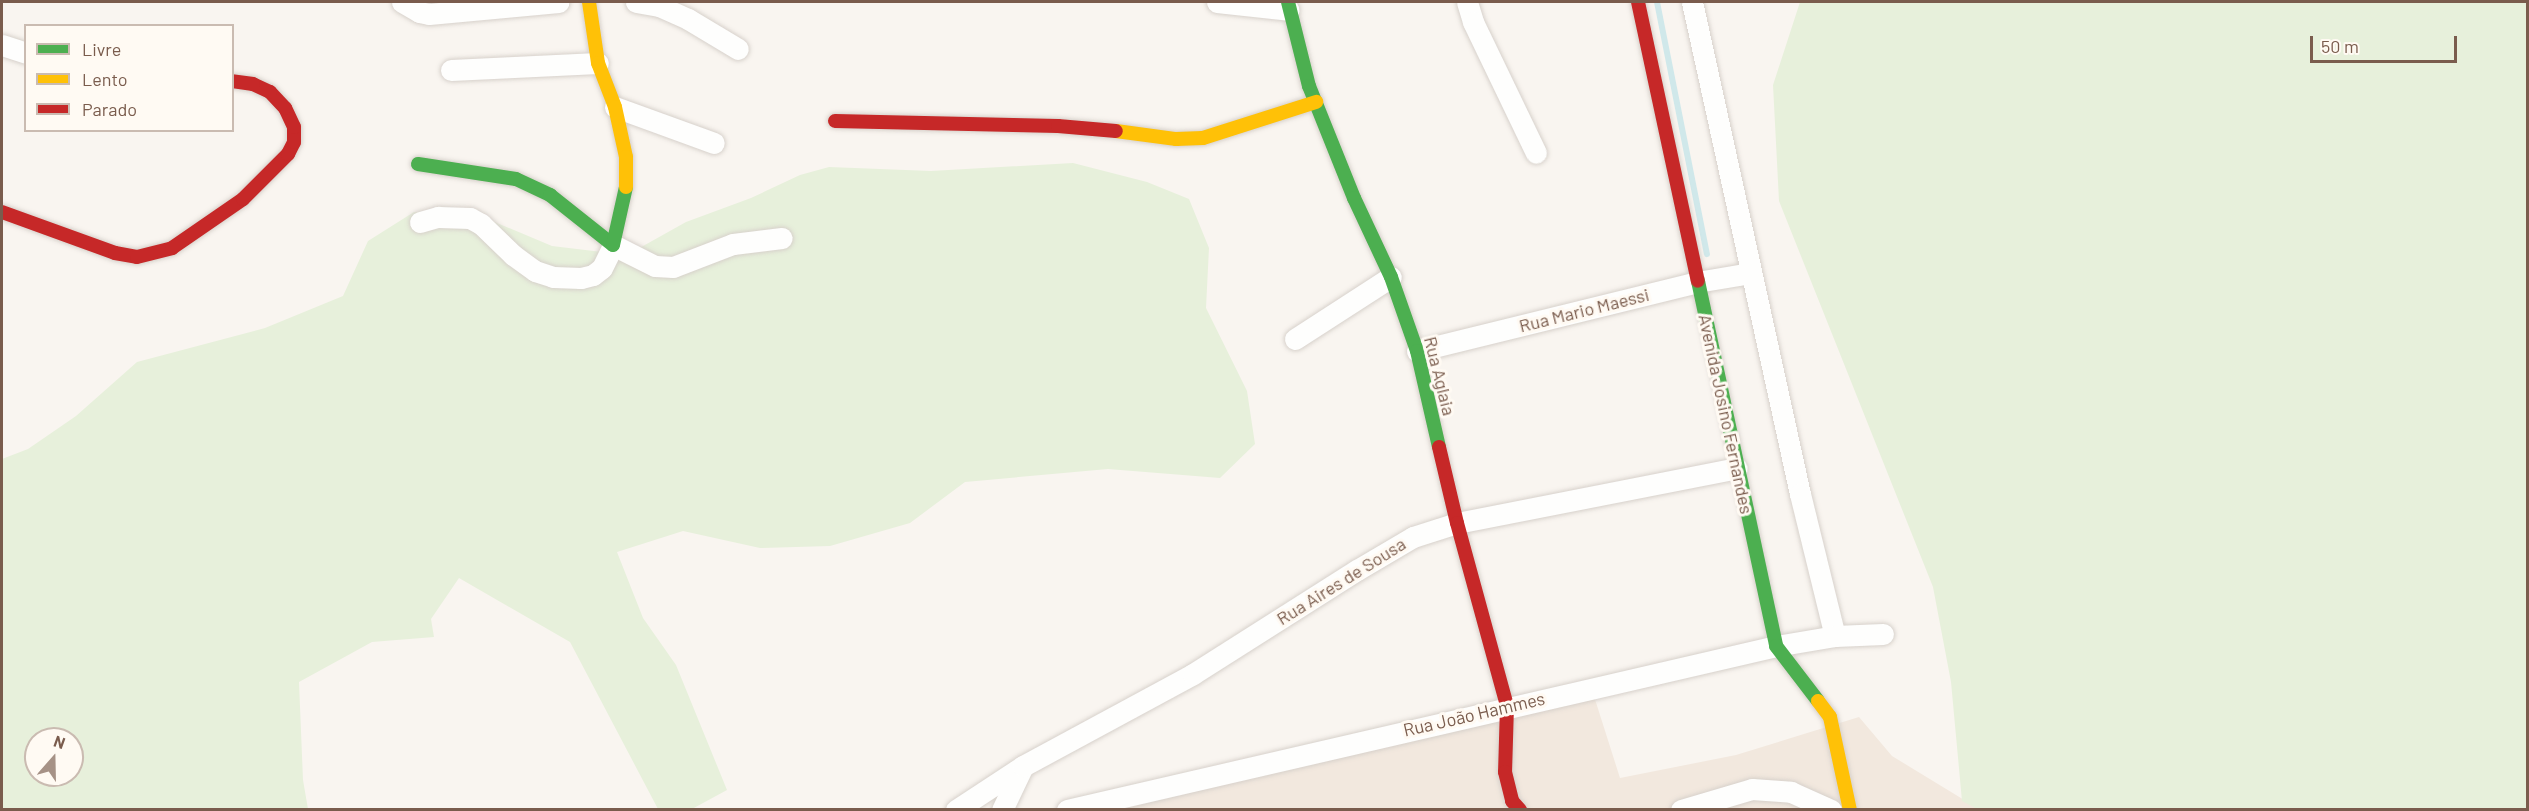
<!DOCTYPE html>
<html>
<head>
<meta charset="utf-8">
<style>
  body { margin:0 }
  #map { position:relative; width:2529px; height:811px; overflow:hidden; background:#f9f5f0; font-family:Barlow,sans-serif }
  div>[style] { position:absolute }
  .residential>* { inset:0; background:#f2e8de }
  .green>* { inset:0; background:#e7f0db }
  .stream>* { height:6px; margin:-3px; padding:0 3px; transform-origin:3px; border-radius:3px; background:#d0e8ea }
  .roads { filter:drop-shadow(0 0 2px #d7d1cb) drop-shadow(0 0 2px #d7d1cb) }
  .street>* { height:21px; margin:-10.5px; padding:0 10.5px; transform-origin:10.5px; border-radius:10.5px; background:#fefefd }
  .fast>* { height:14px; margin:-7px; padding:0 7px; transform-origin:7px; border-radius:7px; background:#4caf50 }
  .slow>* { height:14px; margin:-7px; padding:0 7px; transform-origin:7px; border-radius:7px; background:#ffc107 }
  .jam>* { height:14px; margin:-7px; padding:0 7px; transform-origin:7px; border-radius:7px; background:#c62828 }
  span { translate:-50% -50%; white-space:nowrap; text-align:center; line-height:1.15; -webkit-text-stroke:6px #fffaf3; paint-order:stroke }
  .street-label { font-size:18px; color:#7a5c4d }
  .frame { position:absolute; inset:0; border:3px solid #7a5c4d; pointer-events:none }
  .legend { position:absolute; left:24px; top:24px; width:210px; height:108px; box-sizing:border-box; background:#fffaf3; border:2px solid #cabbb1; margin:0; padding:8px 10px; list-style:none; font-size:18px; color:#7a5c4d }
  .legend li { display:flex; align-items:center; gap:12px; height:30px }
  .legend b { width:30px; border:2px solid #cabbb1 }
  .north { position:absolute; left:24px; top:727px; width:60px; height:60px; box-sizing:border-box; background:#fffaf3; border:2px solid #cabbb1; border-radius:50%; rotate:20deg; font-size:16px; font-weight:700; line-height:24px; text-align:center; color:#7a5c4d }
  .north::after { content:''; display:block; margin:auto; width:21px; height:27px; background:#a69286; clip-path:polygon(50% 0,100% 100%,50% 72%,0 100%) }
  .scale { position:absolute; left:2310px; top:36px; width:147px; height:27px; box-sizing:border-box; border:3px solid #7a5c4d; border-top:0; padding-left:8px; font-size:18px; line-height:21px; white-space:nowrap; color:#7a5c4d; -webkit-text-stroke:4px #fffaf3; paint-order:stroke }
</style>
</head>
<body>
<div id="map">
  <div class="residential">
    <i style="clip-path:polygon(1593px 693px,1620px 778px,1736px 755px,1859px 717px,1892px 756px,1979px 809px,1119px 810px)"></i>
  </div>
  <div class="green">
    <i style="clip-path:polygon(1800px 2px,2527px 2px,2527px 809px,1979px 810px,1962px 801px,1951px 682px,1933px 587px,1779px 201px,1773px 85px)"></i>
    <i style="clip-path:polygon(evenodd,1073px 163px,1147px 182px,1189px 199px,1209px 248px,1206px 308px,1247px 391px,1255px 444px,1220px 478px,1108px 469px,965px 482px,910px 523px,830px 546px,760px 548px,683px 531px,617px 552px,643px 618px,676px 665px,727px 790px,692px 809px,658px 809px,570px 642px,459px 578px,431px 619px,434px 637px,372px 642px,299px 682px,303px 780px,308px 809px,2px 810px,2px 459px,28px 449px,76px 416px,137px 362px,265px 328px,343px 296px,368px 241px,414px 212px,485px 218px,552px 246px,627px 255px,686px 222px,751px 198px,800px 175px,829px 167px,931px 171px,1073px 163px,36px 739px,72px 739px,72px 775px,36px 775px,36px 739px)"></i>
  </div>
  <div class="stream">
    <i style="left:1657px;top:2px;width:257px;rotate:78.8deg"></i>
  </div>
  <div class="roads">
    <div class="street">
      <i style="left:402px;top:2px;width:20px;rotate:30deg"></i>
      <i style="left:419px;top:12px;width:10px;rotate:11deg"></i>
      <i style="left:429px;top:14px;width:130px;rotate:-5.3deg"></i>
      <i style="left:636px;top:2px;width:23px;rotate:10deg"></i>
      <i style="left:659px;top:6px;width:32px;rotate:24deg"></i>
      <i style="left:688px;top:19px;width:58px;rotate:31deg"></i>
      <i style="left:1217px;top:2px;width:72px;rotate:6.3deg"></i>
      <i style="left:1467px;top:2px;width:21px;rotate:73deg"></i>
      <i style="left:1473px;top:22px;width:145px;rotate:64.3deg"></i>
      <i style="left:1692px;top:2px;width:504px;rotate:77.62deg"></i>
      <i style="left:1800px;top:494px;width:146px;rotate:76.2deg"></i>
      <i style="left:2px;top:45px;width:25px;rotate:18deg"></i>
      <i style="left:451px;top:70px;width:147px;rotate:-2.7deg"></i>
      <i style="left:615px;top:107px;width:105px;rotate:20deg"></i>
      <i style="left:420px;top:222px;width:19px;rotate:-16deg"></i>
      <i style="left:438px;top:217px;width:32px;rotate:2deg"></i>
      <i style="left:470px;top:218px;width:13px;rotate:29deg"></i>
      <i style="left:481px;top:224px;width:45px;rotate:44.1deg"></i>
      <i style="left:513px;top:255px;width:27px;rotate:36deg"></i>
      <i style="left:535px;top:271px;width:19px;rotate:18deg"></i>
      <i style="left:553px;top:277px;width:28px;rotate:2deg"></i>
      <i style="left:581px;top:278px;width:12px;rotate:-14deg"></i>
      <i style="left:593px;top:275px;width:11px;rotate:-38deg"></i>
      <i style="left:602px;top:268px;width:25px;rotate:-64deg"></i>
      <i style="left:613px;top:245px;width:47px;rotate:26.6deg"></i>
      <i style="left:655px;top:266px;width:18px;rotate:3deg"></i>
      <i style="left:673px;top:267px;width:64px;rotate:-21deg"></i>
      <i style="left:733px;top:244px;width:49px;rotate:-7deg"></i>
      <i style="left:1295px;top:339px;width:114px;rotate:-32.9deg"></i>
      <i style="left:1417px;top:351px;width:288px;rotate:-13.8deg"></i>
      <i style="left:1697px;top:282px;width:55px;rotate:-9.5deg"></i>
      <i style="left:956px;top:810px;width:77px;rotate:-33.3deg"></i>
      <i style="left:1002px;top:810px;width:49px;rotate:-64.5deg"></i>
      <i style="left:1023px;top:766px;width:193px;rotate:-28.4deg"></i>
      <i style="left:1193px;top:674px;width:194px;rotate:-32.4deg"></i>
      <i style="left:1357px;top:570px;width:65px;rotate:-30.5deg"></i>
      <i style="left:1413px;top:537px;width:46px;rotate:-17.7deg"></i>
      <i style="left:1457px;top:523px;width:285px;rotate:-11.1deg"></i>
      <i style="left:1067px;top:810px;width:728px;rotate:-13.02deg"></i>
      <i style="left:1776px;top:646px;width:60px;rotate:-9.6deg"></i>
      <i style="left:1835px;top:636px;width:48px;rotate:-2.4deg"></i>
      <i style="left:1681px;top:810px;width:74px;rotate:-16.5deg"></i>
      <i style="left:1752px;top:789px;width:39px;rotate:4deg"></i>
      <i style="left:1791px;top:792px;width:44px;rotate:24.2deg"></i>
    </div>
    <div class="fast">
      <i style="left:1288px;top:2px;width:87px;rotate:76deg"></i>
      <i style="left:1309px;top:86px;width:121px;rotate:68.1deg"></i>
      <i style="left:1354px;top:198px;width:87px;rotate:64.9deg"></i>
      <i style="left:1391px;top:277px;width:78px;rotate:70.6deg"></i>
      <i style="left:1417px;top:351px;width:98px;rotate:77.1deg"></i>
      <i style="left:418px;top:164px;width:99px;rotate:8.7deg"></i>
      <i style="left:516px;top:179px;width:38px;rotate:25deg"></i>
      <i style="left:550px;top:195px;width:80px;rotate:38.4deg"></i>
      <i style="left:613px;top:245px;width:59px;rotate:-77.4deg"></i>
      <i style="left:1698px;top:281px;width:373px;rotate:77.9deg"></i>
      <i style="left:1776px;top:646px;width:69px;rotate:52.6deg"></i>
    </div>
    <div class="slow">
      <i style="left:589px;top:2px;width:62px;rotate:81.6deg"></i>
      <i style="left:598px;top:63px;width:47px;rotate:68.9deg"></i>
      <i style="left:615px;top:107px;width:51px;rotate:77.6deg"></i>
      <i style="left:626px;top:157px;width:30px;rotate:90deg"></i>
      <i style="left:1116px;top:131px;width:61px;rotate:7.6deg"></i>
      <i style="left:1176px;top:139px;width:27px;rotate:-2deg"></i>
      <i style="left:1203px;top:138px;width:119px;rotate:-17.7deg"></i>
      <i style="left:1818px;top:701px;width:20px;rotate:53deg"></i>
      <i style="left:1830px;top:717px;width:95px;rotate:77.9deg"></i>
    </div>
    <div class="jam">
      <i style="left:1638px;top:2px;width:285px;rotate:77.9deg"></i>
      <i style="left:835px;top:121px;width:223px;rotate:1.3deg"></i>
      <i style="left:1058px;top:126px;width:58px;rotate:4.9deg"></i>
      <i style="left:2px;top:212px;width:120px;rotate:19.9deg"></i>
      <i style="left:115px;top:253px;width:22px;rotate:10deg"></i>
      <i style="left:137px;top:257px;width:36px;rotate:-14deg"></i>
      <i style="left:172px;top:248px;width:86px;rotate:-34.6deg"></i>
      <i style="left:243px;top:199px;width:64px;rotate:-45deg"></i>
      <i style="left:288px;top:154px;width:13px;rotate:-63deg"></i>
      <i style="left:294px;top:142px;width:15px;rotate:-90deg"></i>
      <i style="left:294px;top:127px;width:21px;rotate:-115deg"></i>
      <i style="left:285px;top:108px;width:22px;rotate:-133deg"></i>
      <i style="left:270px;top:92px;width:19px;rotate:-155deg"></i>
      <i style="left:253px;top:84px;width:21px;rotate:-172deg"></i>
      <i style="left:1439px;top:447px;width:78px;rotate:76.7deg"></i>
      <i style="left:1457px;top:523px;width:190px;rotate:74.7deg"></i>
      <i style="left:1507px;top:706px;width:66px;rotate:91.7deg"></i>
      <i style="left:1505px;top:772px;width:30px;rotate:76deg"></i>
      <i style="left:1512px;top:801px;width:12px;rotate:48deg"></i>
    </div>
  </div>
  <div class="street-label">
    <span style="left:1584px;top:310px;rotate:-14deg">Rua Mario Maessi</span>
    <span style="left:1440px;top:376px;rotate:76deg">Rua Aglaia</span>
    <span style="left:1726px;top:414px;rotate:78deg">Avenida Josino Fernandes</span>
    <span style="left:1341px;top:581px;rotate:-32deg">Rua Aires de Sousa</span>
    <span style="left:1474px;top:714px;rotate:-13deg">Rua João Hammes</span>
  </div>
  <div class="frame"></div>
  <ul class="legend">
  <li><b style="height:8px;background:#4caf50"></b>Livre</li>
  <li><b style="height:8px;background:#ffc107"></b>Lento</li>
  <li><b style="height:8px;background:#c62828"></b>Parado</li>
  </ul>
  <div class="north">N</div>
  <div class="scale">50 m</div>
</div>
</body>
</html>
